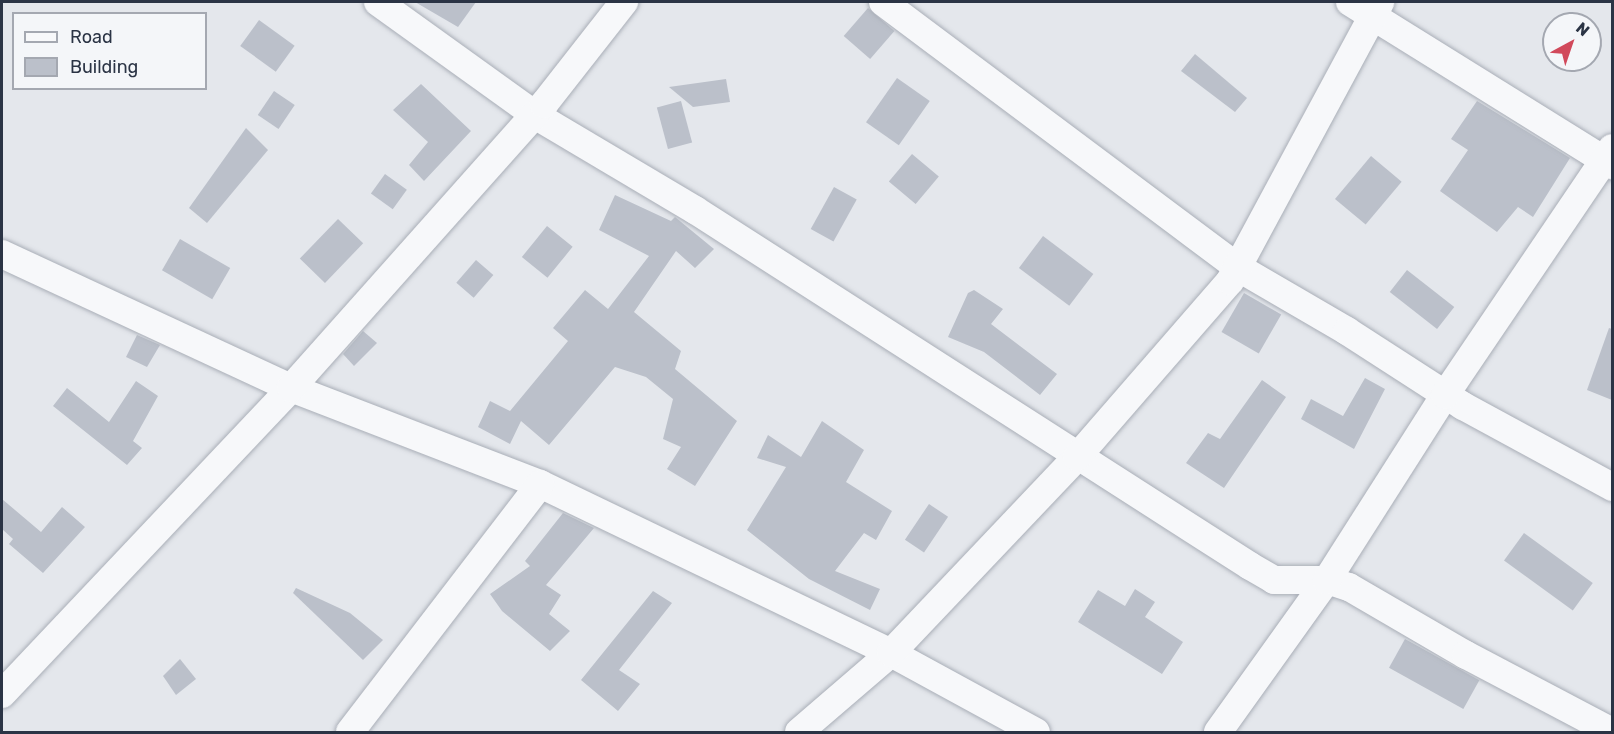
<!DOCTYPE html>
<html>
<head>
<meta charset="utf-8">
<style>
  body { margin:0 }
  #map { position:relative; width:1614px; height:734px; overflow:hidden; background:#e4e7ec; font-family:Rubik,sans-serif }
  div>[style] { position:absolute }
  .building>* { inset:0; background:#bbc0ca; transform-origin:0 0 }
  .roads { filter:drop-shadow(0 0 2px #a9aeb7) drop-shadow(0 0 2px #a9aeb7) }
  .minor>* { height:28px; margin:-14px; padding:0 14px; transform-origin:14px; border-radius:14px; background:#f7f8fa }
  span { translate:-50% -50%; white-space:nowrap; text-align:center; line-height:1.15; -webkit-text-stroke:6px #f4f6f9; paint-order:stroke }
  .frame { position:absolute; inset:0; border:3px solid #2b3445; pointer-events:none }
  .legend { position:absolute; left:12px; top:12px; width:195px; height:78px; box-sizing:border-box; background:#f4f6f9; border:2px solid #a4a8b1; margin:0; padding:8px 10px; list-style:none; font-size:18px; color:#2b3445 }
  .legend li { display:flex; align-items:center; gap:12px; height:30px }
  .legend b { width:30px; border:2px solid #a4a8b1 }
  .north { position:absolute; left:1542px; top:12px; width:60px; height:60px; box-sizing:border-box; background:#f4f6f9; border:2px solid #a4a8b1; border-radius:50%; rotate:40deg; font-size:16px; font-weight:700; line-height:24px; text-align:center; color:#2b3445 }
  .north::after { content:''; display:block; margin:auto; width:21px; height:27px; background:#d1495b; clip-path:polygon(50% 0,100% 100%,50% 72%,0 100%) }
</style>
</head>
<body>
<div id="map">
  <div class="building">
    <i style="clip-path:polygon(415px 2px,476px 2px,458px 27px)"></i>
    <i style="left:868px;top:8px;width:35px;height:37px;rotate:41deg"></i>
    <i style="left:259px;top:20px;width:44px;height:32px;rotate:36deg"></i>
    <i style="clip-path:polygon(1195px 54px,1247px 98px,1235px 112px,1181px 71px)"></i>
    <i style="left:897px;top:78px;width:40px;height:54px;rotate:35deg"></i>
    <i style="clip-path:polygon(726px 79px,730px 102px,693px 107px,669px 87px)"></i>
    <i style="clip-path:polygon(421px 84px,471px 131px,424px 181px,409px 165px,428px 142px,393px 110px)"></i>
    <i style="left:274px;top:91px;width:25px;height:29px;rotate:34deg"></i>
    <i style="left:681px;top:101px;width:43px;height:25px;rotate:75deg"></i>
    <i style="clip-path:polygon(1477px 101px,1570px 158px,1533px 217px,1518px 207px,1497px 232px,1440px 191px,1468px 150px,1451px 139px)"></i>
    <i style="clip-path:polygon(246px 128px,268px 150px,207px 223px,189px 208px)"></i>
    <i style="left:912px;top:154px;width:35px;height:36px;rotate:40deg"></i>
    <i style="left:1371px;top:156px;width:40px;height:56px;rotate:40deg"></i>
    <i style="left:385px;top:174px;width:27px;height:24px;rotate:36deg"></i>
    <i style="left:834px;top:187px;width:26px;height:48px;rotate:29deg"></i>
    <i style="clip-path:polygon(615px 195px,671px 221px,675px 217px,714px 249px,695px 268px,676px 251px,634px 312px,681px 351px,675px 369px,737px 421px,695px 486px,667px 469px,681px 447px,663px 439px,673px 399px,646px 377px,615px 367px,549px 445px,521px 421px,510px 444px,478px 427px,490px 401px,510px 411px,568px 341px,553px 328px,585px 290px,608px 309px,649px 256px,599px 230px)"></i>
    <i style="left:338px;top:219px;width:35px;height:55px;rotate:44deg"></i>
    <i style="left:547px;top:226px;width:33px;height:40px;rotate:39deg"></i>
    <i style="left:1043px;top:236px;width:63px;height:40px;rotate:37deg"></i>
    <i style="left:180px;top:239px;width:58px;height:36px;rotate:30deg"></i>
    <i style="left:476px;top:260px;width:23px;height:30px;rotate:41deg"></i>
    <i style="left:1407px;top:270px;width:60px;height:28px;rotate:38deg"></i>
    <i style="clip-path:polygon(974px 290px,1003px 309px,991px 324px,1057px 374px,1040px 395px,984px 352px,948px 337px,968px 293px)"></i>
    <i style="left:1244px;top:293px;width:43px;height:45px;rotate:30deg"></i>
    <i style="clip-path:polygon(1609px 328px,1612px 329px,1612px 400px,1587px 390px)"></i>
    <i style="clip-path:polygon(363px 331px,377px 343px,354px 366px,343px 354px)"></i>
    <i style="clip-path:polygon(137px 335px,160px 345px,147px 367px,126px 357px)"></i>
    <i style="clip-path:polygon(1365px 378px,1385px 389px,1354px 449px,1301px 419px,1311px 399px,1343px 416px)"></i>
    <i style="clip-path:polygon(1262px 380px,1286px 397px,1224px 488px,1186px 463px,1208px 433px,1220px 439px)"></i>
    <i style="clip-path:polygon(136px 381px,158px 396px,133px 441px,142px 448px,127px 465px,53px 406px,67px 388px,109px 422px)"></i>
    <i style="clip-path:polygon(822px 421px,864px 450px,846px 482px,892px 511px,876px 540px,864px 533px,835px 571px,880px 589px,870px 610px,809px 579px,747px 530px,786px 467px,757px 458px,768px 435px,801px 457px)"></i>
    <i style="clip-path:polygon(2px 499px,41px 532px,62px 507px,85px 527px,43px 573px,9px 544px,13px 539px,2px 529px)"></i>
    <i style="left:929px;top:504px;width:23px;height:43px;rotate:34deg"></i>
    <i style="clip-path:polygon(563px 513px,594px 528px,546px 585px,561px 595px,549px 614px,570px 631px,550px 651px,502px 611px,490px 594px,530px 566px,525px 561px)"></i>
    <i style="left:1524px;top:533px;width:85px;height:34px;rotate:36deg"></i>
    <i style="clip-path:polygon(296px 588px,350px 613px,383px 640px,363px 660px,293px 593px)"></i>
    <i style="clip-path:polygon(1135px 589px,1155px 602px,1145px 617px,1183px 642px,1162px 674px,1078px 622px,1098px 590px,1125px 606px)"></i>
    <i style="clip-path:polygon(653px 591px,672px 603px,619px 670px,640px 684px,618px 711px,581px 680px)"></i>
    <i style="left:1405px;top:639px;width:85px;height:33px;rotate:29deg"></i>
    <i style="clip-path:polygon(180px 659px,196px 679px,176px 695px,163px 676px)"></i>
  </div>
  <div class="roads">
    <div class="minor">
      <i style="left:378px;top:2px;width:193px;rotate:35.7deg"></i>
      <i style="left:535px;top:115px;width:186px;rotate:30.7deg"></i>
      <i style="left:695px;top:210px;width:659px;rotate:32.68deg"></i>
      <i style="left:1250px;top:566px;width:28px;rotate:30deg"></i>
      <i style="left:1274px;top:580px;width:53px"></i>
      <i style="left:1327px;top:580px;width:23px;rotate:18deg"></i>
      <i style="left:1349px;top:587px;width:135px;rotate:30.2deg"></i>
      <i style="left:1466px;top:655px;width:165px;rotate:27.8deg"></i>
      <i style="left:883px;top:2px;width:442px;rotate:36.8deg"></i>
      <i style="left:1237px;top:267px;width:127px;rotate:30.2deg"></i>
      <i style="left:1347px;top:331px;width:138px;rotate:32.9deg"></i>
      <i style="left:1463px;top:406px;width:170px;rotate:28.5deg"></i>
      <i style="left:1350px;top:2px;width:309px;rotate:31.9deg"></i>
      <i style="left:2px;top:254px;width:319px;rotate:24.9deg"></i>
      <i style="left:291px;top:388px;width:267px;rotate:21.1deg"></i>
      <i style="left:540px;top:484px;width:390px;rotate:25.7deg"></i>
      <i style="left:891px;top:653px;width:165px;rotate:28.6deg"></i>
      <i style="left:2px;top:694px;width:421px;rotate:-46.6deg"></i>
      <i style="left:291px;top:388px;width:380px;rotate:-48.3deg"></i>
      <i style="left:544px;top:104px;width:130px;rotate:-51.9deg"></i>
      <i style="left:350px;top:732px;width:312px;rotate:-52.5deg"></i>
      <i style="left:799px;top:732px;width:121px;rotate:-40.7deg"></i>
      <i style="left:891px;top:653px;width:270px;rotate:-46.5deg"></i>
      <i style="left:1077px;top:457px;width:233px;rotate:-49deg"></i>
      <i style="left:1230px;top:281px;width:317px;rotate:-61.7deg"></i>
      <i style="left:1218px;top:732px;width:187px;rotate:-54.4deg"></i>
      <i style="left:1327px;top:580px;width:219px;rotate:-57.5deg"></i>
      <i style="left:1445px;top:395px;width:298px;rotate:-55.9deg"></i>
    </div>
  </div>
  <div class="frame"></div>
  <ul class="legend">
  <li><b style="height:8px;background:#f7f8fa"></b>Road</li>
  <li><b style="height:16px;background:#bbc0ca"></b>Building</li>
  </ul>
  <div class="north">N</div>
</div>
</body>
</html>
